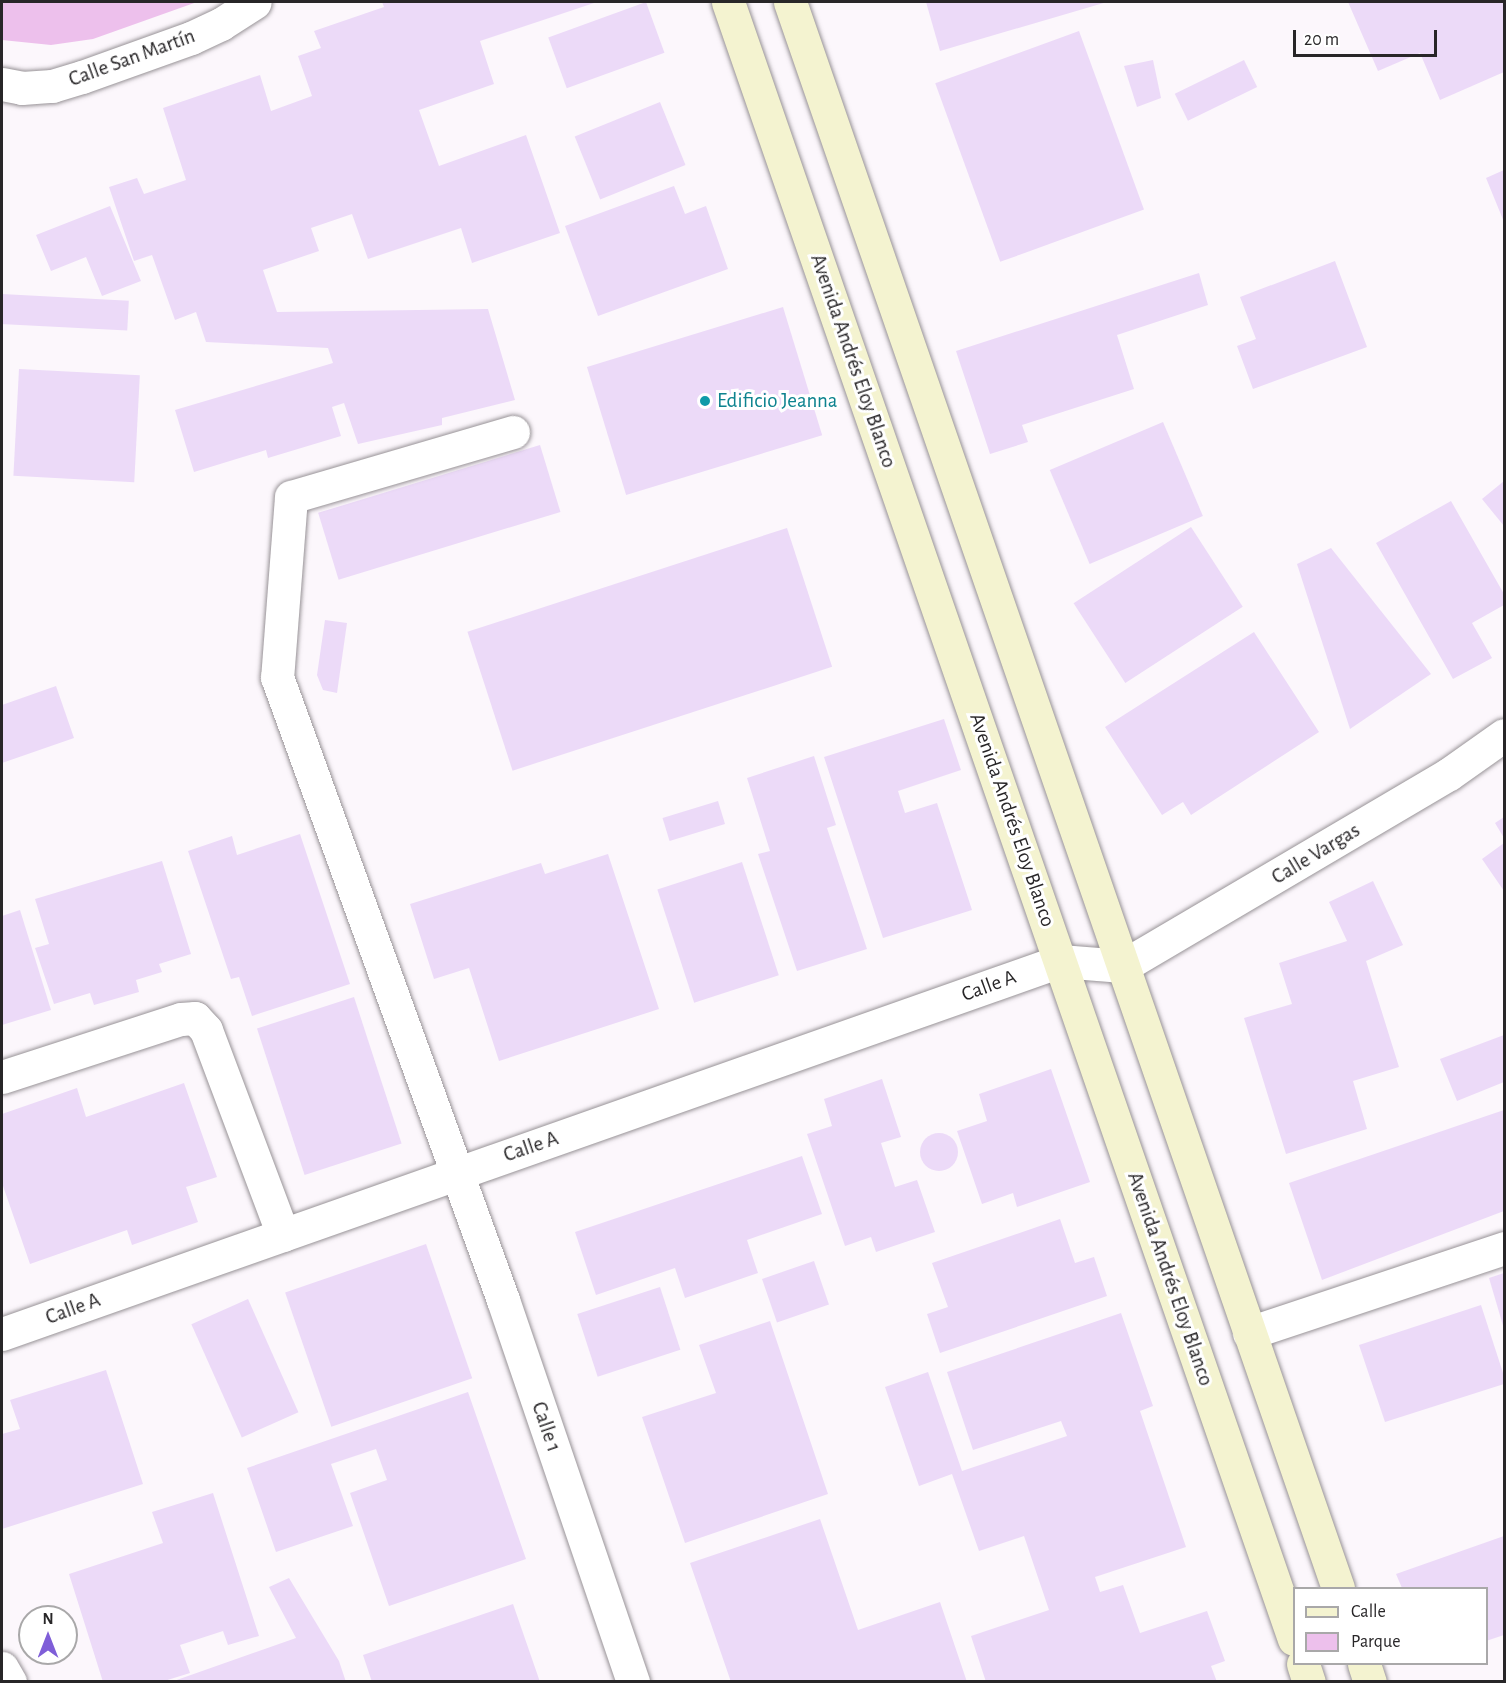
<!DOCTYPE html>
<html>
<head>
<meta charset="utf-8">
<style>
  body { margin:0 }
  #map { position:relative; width:1506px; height:1683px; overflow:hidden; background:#fcf7fc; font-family:"Alegreya Sans",sans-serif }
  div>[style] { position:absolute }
  .green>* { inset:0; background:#edc0ec }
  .building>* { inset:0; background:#ecdaf8; transform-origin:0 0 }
  .round { border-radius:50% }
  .roads { filter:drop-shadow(0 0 2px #989397) drop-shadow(0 0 2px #989397) }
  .street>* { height:33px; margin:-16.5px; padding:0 16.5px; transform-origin:16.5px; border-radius:16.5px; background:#fff }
  .secondary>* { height:33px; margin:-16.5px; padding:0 16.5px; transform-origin:16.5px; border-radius:16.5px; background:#f4f3d0 }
  .dots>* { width:16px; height:16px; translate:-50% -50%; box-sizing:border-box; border:3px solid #fff; border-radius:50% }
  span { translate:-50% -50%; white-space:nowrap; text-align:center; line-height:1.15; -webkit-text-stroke:6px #fff; paint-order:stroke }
  .street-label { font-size:21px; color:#282628 }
  .culture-label { font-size:21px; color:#0d838f }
  .left { translate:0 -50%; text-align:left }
  .frame { position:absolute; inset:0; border:3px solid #282628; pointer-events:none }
  .legend { position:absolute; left:1293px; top:1587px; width:195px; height:78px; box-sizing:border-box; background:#fff; border:2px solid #a9a8a9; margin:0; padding:8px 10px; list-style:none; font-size:18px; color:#282628 }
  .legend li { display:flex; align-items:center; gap:12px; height:30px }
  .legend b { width:30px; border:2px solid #a9a8a9 }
  .north { position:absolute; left:18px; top:1605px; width:60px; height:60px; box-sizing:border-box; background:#fff; border:2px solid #a9a8a9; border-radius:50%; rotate:0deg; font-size:16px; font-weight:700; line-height:24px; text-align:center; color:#282628 }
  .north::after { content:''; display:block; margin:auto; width:21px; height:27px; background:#7f5ed8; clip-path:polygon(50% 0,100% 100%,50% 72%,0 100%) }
  .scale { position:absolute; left:1293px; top:30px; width:144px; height:27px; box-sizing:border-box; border:3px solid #282628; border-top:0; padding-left:8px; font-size:18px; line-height:21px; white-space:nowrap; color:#282628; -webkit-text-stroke:4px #fff; paint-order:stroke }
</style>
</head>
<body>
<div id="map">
  <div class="green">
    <i style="clip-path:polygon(2px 2px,197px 2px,93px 39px,51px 45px,2px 40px)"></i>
  </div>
  <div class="building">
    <i style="clip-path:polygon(382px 2px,597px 2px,480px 41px,494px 84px,419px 110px,439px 166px,526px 135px,560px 233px,472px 263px,461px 228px,368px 259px,352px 214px,311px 228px,319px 251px,263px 270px,277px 312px,488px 309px,515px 400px,442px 418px,442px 425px,358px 444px,344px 403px,332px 407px,341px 436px,268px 458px,266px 450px,194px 472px,175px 410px,333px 363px,328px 348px,206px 342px,196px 312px,175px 320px,152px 255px,134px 261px,109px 187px,137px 178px,144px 194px,186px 180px,163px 108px,260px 75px,271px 111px,312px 96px,298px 56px,321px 48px,314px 31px,384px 7px)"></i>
    <i style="left:646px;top:2px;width:54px;height:104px;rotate:70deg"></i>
    <i style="clip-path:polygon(926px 2px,1107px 2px,940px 51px)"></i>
    <i style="clip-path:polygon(1348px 2px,1504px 2px,1504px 72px,1440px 100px,1420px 53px,1378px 71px)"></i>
    <i style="left:1079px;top:31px;width:190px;height:153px;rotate:70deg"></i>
    <i style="clip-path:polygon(1153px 60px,1161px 98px,1137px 107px,1124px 66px)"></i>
    <i style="left:1244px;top:60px;width:30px;height:77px;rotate:64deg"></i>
    <i style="left:660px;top:102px;width:68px;height:92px;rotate:68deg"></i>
    <i style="clip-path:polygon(1504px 170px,1504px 222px,1486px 178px)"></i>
    <i style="clip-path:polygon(674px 186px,685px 214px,706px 206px,728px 269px,598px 316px,565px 226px)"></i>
    <i style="clip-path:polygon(110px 206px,141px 281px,102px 296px,86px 257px,51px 271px,36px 235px)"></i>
    <i style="clip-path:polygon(1335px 261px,1367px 347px,1253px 389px,1237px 346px,1256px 339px,1240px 297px)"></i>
    <i style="clip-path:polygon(1199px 273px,1208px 305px,1117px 335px,1134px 389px,1022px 425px,1028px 442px,990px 454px,956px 351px)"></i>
    <i style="left:2px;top:294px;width:127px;height:30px;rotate:3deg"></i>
    <i style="left:783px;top:307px;width:134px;height:205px;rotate:73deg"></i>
    <i style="left:19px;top:369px;width:121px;height:107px;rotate:3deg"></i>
    <i style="left:1163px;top:422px;width:102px;height:123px;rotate:67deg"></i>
    <i style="left:540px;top:445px;width:70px;height:232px;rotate:73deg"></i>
    <i style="clip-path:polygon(1504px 481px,1504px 526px,1482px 499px)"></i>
    <i style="clip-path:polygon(1451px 501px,1504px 594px,1504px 605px,1472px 623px,1492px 658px,1453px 679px,1376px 543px)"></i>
    <i style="left:1191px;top:527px;width:95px;height:140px;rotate:57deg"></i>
    <i style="left:787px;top:528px;width:146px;height:336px;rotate:72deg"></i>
    <i style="clip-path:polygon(1331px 548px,1431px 674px,1350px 729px,1297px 564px)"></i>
    <i style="clip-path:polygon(325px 620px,347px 623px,337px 693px,323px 690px,317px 675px)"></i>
    <i style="clip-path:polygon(1254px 632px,1319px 732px,1191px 815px,1183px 802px,1162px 815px,1105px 727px)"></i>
    <i style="clip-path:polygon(56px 686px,74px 738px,2px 763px,2px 705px)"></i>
    <i style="clip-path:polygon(944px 719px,961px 770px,898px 791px,905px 813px,937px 803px,972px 910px,883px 938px,824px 757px)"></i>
    <i style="clip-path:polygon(814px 756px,836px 825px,827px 828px,867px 949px,797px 971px,758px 854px,770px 851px,747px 778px)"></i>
    <i style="left:718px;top:801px;width:24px;height:58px;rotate:73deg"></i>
    <i style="clip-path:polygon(1504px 817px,1504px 838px,1495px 823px)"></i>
    <i style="clip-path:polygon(300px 834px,350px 984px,252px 1016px,239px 977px,231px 979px,188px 851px,232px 836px,237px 855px)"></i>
    <i style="clip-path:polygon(1504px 843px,1504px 891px,1482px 859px)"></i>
    <i style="clip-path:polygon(608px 854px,659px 1009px,499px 1061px,469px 968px,434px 979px,410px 904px,541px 863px,545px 874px)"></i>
    <i style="clip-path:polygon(162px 861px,191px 954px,159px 964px,162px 972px,136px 980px,139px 992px,94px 1005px,90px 993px,54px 1004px,35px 948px,49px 944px,35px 899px)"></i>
    <i style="left:742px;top:862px;width:119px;height:89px;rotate:72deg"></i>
    <i style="clip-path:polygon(1373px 881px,1403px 945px,1366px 961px,1399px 1067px,1353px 1081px,1367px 1129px,1286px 1154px,1244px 1018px,1292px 1004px,1279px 963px,1347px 941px,1329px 902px)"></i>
    <i style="clip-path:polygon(20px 910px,51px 1010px,2px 1025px,2px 916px)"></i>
    <i style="left:354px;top:997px;width:154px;height:102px;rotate:72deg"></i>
    <i style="clip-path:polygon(1504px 1035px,1504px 1082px,1457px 1101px,1440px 1059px)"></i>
    <i style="clip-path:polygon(1051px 1069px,1090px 1182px,1017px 1207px,1013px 1193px,982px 1204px,957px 1131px,987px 1121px,979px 1094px)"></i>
    <i style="clip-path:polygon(882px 1079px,901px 1137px,881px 1143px,895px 1187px,917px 1180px,935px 1232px,876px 1252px,871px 1237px,845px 1246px,807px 1134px,832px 1126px,824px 1099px)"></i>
    <i style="clip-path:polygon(184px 1083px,217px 1177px,186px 1187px,198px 1222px,132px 1245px,127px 1230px,30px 1264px,2px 1183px,2px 1114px,77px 1088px,86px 1117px)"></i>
    <i style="clip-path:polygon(1504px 1110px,1504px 1211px,1322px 1280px,1289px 1183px)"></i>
    <i class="round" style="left:920px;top:1133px;width:38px;height:38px"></i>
    <i style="clip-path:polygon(802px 1156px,822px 1214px,747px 1240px,758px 1273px,685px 1298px,675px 1268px,596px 1295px,575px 1232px)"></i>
    <i style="clip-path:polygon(1060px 1219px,1075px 1263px,1094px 1257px,1107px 1296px,940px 1353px,927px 1314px,948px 1307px,932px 1263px)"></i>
    <i style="left:426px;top:1244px;width:142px;height:149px;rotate:71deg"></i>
    <i style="left:814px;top:1261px;width:46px;height:55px;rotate:71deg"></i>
    <i style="clip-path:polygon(1504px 1273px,1504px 1329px,1489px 1278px)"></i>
    <i style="left:660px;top:1287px;width:66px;height:87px;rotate:72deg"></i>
    <i style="left:248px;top:1299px;width:124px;height:62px;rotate:66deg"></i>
    <i style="clip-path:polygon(1481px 1305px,1504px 1376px,1504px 1384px,1385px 1422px,1359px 1345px)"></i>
    <i style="clip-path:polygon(1121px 1313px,1153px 1406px,1140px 1411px,1186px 1547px,1095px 1577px,1100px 1592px,1123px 1585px,1140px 1633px,1207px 1611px,1225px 1661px,1211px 1666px,1217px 1682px,986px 1682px,971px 1636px,1049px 1610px,1024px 1536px,979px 1551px,952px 1474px,919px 1486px,885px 1387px,928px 1372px,962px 1471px,1067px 1436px,1061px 1421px,973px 1450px,947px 1372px)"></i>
    <i style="clip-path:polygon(770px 1321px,828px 1494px,685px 1543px,642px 1417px,716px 1393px,699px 1345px)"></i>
    <i style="clip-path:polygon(106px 1370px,143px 1484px,2px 1529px,2px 1434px,20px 1429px,10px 1400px)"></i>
    <i style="clip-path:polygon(468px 1392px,526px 1559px,389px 1606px,350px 1493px,387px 1480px,376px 1449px,331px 1464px,353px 1526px,276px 1552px,247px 1468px)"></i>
    <i style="clip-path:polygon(213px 1493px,259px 1636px,228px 1645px,223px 1631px,180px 1645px,190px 1673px,161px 1682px,103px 1682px,69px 1574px,163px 1543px,152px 1512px)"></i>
    <i style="clip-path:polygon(820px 1519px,858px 1630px,940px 1602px,967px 1682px,731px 1682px,690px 1563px)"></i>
    <i style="clip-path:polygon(1504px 1536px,1504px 1635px,1486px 1641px,1486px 1588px,1402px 1588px,1396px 1574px)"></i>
    <i style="clip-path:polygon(289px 1578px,339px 1661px,346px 1682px,171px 1682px,296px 1638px,269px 1587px)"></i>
    <i style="clip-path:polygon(513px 1604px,540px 1682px,372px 1682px,363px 1655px)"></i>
  </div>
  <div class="roads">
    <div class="street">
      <i style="left:2px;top:84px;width:20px;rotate:11deg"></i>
      <i style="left:22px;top:88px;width:30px;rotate:-4deg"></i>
      <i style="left:52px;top:86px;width:31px;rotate:-17deg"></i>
      <i style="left:82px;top:77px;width:116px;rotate:-19.7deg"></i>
      <i style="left:191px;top:38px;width:33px;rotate:-25deg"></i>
      <i style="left:221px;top:24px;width:40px;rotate:-32.9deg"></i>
      <i style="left:513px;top:432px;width:231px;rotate:163.7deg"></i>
      <i style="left:291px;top:497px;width:181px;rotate:94.4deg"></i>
      <i style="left:277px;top:677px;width:663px;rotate:70.06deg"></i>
      <i style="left:503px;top:1300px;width:404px;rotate:71.2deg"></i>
      <i style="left:2px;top:1077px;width:188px;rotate:-18deg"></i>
      <i style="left:181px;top:1019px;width:14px;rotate:-4deg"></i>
      <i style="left:195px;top:1018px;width:16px;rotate:47deg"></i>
      <i style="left:206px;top:1030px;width:219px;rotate:69.4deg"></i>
      <i style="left:1249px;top:1333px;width:269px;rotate:-18.4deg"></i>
      <i style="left:2px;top:1334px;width:1122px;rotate:-19.42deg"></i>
      <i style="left:1060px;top:961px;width:63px;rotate:4.5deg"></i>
      <i style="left:1123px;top:966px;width:378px;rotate:-30.5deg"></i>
      <i style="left:1449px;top:774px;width:67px;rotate:-35.3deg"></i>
      <i style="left:2px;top:1668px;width:16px;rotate:60deg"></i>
    </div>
    <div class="secondary">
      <i style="left:728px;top:2px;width:1732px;rotate:70.93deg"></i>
      <i style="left:790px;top:2px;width:1678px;rotate:70.94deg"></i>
      <i style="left:1303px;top:1664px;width:19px;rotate:72deg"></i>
      <i style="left:1364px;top:1664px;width:19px;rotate:72deg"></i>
    </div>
  </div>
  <div class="dots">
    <i style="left:705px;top:401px;background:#0f9aa8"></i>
  </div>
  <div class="street-label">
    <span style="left:132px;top:58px;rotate:-20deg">Calle San Martín</span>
    <span style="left:853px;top:361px;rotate:71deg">Avenida Andrés Eloy Blanco</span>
    <span style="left:1012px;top:820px;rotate:71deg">Avenida Andrés Eloy Blanco</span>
    <span style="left:1316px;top:854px;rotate:-31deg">Calle Vargas</span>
    <span style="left:989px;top:986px;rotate:-20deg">Calle A</span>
    <span style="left:531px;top:1147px;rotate:-19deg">Calle A</span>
    <span style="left:1170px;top:1279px;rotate:71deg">Avenida Andrés Eloy Blanco</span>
    <span style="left:73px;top:1309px;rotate:-20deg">Calle A</span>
    <span style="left:546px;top:1427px;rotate:71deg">Calle 1</span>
  </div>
  <div class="culture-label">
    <span class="left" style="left:717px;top:401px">Edificio Jeanna</span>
  </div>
  <div class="frame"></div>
  <ul class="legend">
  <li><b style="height:8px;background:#f4f3d0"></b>Calle</li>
  <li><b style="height:16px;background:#edc0ec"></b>Parque</li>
  </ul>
  <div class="north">N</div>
  <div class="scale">20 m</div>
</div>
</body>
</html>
